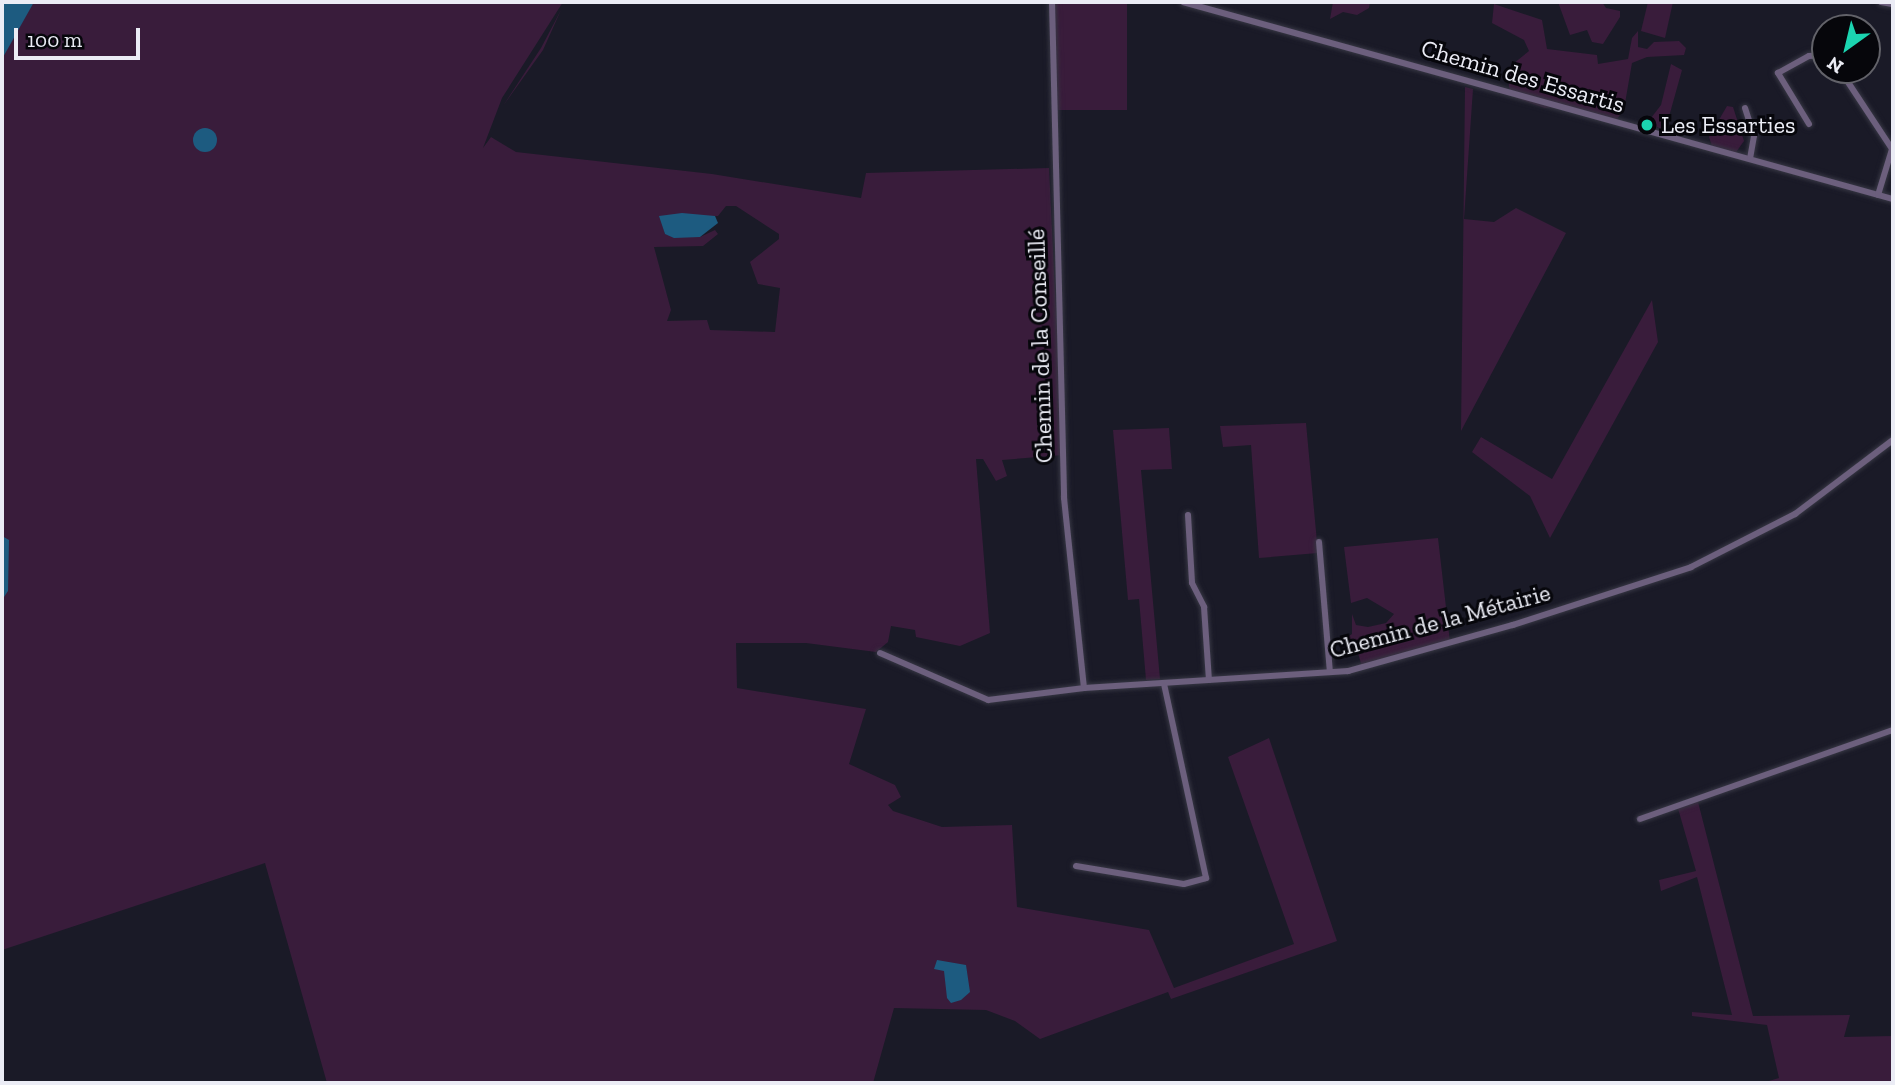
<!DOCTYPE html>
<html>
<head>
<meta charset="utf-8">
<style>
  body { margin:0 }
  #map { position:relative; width:1895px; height:1085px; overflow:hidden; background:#1a1a27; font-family:"Zilla Slab",serif }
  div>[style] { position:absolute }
  .green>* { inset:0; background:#391c3b; transform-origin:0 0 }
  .water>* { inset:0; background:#1d5b80 }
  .round { border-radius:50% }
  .roads { filter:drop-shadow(0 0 2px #373744) drop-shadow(0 0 2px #373744) }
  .street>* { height:6px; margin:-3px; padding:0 3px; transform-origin:3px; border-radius:3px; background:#6c5f7d }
  .dots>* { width:19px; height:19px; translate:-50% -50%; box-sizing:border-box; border:4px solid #06060b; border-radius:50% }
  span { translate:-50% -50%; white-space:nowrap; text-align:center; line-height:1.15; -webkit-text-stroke:6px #06060b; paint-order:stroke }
  .street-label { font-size:24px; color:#ebecf5 }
  .poi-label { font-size:24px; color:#ebecf5 }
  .left { translate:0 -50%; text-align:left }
  .frame { position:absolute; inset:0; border:4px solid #ebecf5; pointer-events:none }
  .north { position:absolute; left:1811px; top:14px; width:70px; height:70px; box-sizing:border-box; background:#06060b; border:2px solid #626269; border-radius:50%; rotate:214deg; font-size:19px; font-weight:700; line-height:28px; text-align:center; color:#ebecf5 }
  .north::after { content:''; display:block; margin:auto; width:24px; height:32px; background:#1bd5b1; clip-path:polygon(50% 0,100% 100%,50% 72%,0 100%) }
  .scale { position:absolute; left:14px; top:28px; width:126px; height:32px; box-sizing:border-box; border:4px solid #ebecf5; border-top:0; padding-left:9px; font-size:21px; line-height:24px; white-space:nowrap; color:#ebecf5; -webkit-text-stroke:5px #06060b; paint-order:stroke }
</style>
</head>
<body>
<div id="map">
  <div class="green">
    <i style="clip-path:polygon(evenodd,2px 2px,563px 2px,502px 98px,483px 148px,491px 137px,516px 152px,712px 174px,861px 198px,866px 173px,1049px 168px,1063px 455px,1002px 460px,1007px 476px,996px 481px,983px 459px,976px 459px,990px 633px,960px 646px,916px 637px,915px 630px,891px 626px,888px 642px,876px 652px,806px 643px,736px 643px,737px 688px,866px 709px,849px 764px,895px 785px,901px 797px,888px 805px,893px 811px,942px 827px,1012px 825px,1017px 907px,1149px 930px,1174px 988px,1294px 944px,1228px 757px,1269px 738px,1337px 941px,1171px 999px,1168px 992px,1040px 1039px,1015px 1021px,986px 1010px,894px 1008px,873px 1083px,327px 1083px,265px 863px,2px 950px,2px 2px,726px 206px,736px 206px,779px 234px,779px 239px,750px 262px,758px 284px,780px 288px,775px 332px,710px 330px,707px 320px,667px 321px,671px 310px,654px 247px,703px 246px,718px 234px,715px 230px,700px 237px,665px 234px,660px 216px,718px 216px,726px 206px)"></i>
    <i style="left:1052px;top:2px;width:75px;height:108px"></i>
    <i style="clip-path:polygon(1333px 2px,1370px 2px,1369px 8px,1357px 15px,1343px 12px,1330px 19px)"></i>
    <i style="clip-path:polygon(1558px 2px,1602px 2px,1606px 8px,1620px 11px,1620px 17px,1603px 44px,1592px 42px,1587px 30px,1570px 35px)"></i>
    <i style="clip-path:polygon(1648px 2px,1673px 2px,1665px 38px,1641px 31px)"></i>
    <i style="clip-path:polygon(1494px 4px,1542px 20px,1547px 49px,1597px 55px,1598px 64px,1628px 59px,1632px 38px,1638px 31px,1638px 47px,1647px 49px,1654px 42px,1679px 41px,1686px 48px,1684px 55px,1647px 57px,1632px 63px,1624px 109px,1617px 119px,1559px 106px,1545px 108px,1516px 98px,1509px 88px,1508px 68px,1529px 51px,1524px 40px,1492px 23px)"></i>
    <i style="clip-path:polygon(561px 10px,543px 50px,503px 106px,541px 48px)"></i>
    <i style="clip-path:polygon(1671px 64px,1682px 70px,1665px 131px,1652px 124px,1651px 118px,1661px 105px)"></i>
    <i style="clip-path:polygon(1465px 87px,1473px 89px,1464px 219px,1494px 222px,1516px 208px,1566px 233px,1461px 431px)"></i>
    <i style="clip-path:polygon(1727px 106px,1733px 107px,1744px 141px,1734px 155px,1712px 146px,1709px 137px)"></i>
    <i style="clip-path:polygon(1652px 300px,1658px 342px,1550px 538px,1530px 496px,1472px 452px,1481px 437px,1552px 479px)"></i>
    <i style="clip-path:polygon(1306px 423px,1318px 553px,1259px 558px,1251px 445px,1223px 447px,1220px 426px)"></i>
    <i style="clip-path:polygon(1169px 428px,1172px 469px,1141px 470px,1160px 679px,1146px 680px,1139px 599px,1128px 600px,1113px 430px)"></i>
    <i style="clip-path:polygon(1438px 538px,1450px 642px,1362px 667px,1356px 646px,1345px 639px,1352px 634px,1352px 614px,1356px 625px,1368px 627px,1386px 623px,1394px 614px,1367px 598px,1351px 603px,1344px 547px)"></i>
    <i style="clip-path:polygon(1697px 798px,1753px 1016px,1850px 1015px,1844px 1037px,1893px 1036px,1893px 1083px,1762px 1083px,1779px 1078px,1767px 1025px,1692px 1016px,1692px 1012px,1732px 1015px,1697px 877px,1661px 891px,1659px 880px,1696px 871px,1677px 805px)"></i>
  </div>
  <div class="water">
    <i style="clip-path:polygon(2px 2px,34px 2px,2px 59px)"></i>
    <i class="round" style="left:193px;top:128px;width:24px;height:24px"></i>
    <i style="clip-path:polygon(682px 213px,715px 216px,718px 223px,700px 237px,674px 238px,665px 234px,659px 216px)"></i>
    <i style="clip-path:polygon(2px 536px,9px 540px,8px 591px,2px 600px)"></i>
    <i style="clip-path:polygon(937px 960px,966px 965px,970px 992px,961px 1000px,951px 1003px,947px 998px,944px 971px,934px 969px)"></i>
  </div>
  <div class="roads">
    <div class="street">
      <i style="left:1052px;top:2px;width:496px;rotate:88.6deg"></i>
      <i style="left:1064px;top:498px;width:191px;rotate:84deg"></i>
      <i style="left:1183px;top:2px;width:737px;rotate:15.51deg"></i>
      <i style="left:1881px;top:2px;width:10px;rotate:11deg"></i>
      <i style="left:1840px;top:70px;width:95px;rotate:56.6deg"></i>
      <i style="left:1892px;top:149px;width:48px;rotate:106.9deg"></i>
      <i style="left:1745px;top:108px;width:29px;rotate:72deg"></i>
      <i style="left:1754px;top:136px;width:23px;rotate:100deg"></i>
      <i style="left:1809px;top:124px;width:60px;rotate:-121.3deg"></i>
      <i style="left:1778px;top:73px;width:35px;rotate:-29deg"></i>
      <i style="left:1809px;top:56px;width:16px;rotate:-4deg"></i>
      <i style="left:1188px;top:515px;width:68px;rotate:86.6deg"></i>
      <i style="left:1192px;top:583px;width:27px;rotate:63deg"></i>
      <i style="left:1204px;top:607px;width:73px;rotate:86.1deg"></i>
      <i style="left:1319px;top:542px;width:130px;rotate:85.2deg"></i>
      <i style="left:880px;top:653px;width:118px;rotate:23.5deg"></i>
      <i style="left:988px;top:700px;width:97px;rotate:-7.1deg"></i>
      <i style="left:1084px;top:688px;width:265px;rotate:-3.7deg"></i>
      <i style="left:1348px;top:671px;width:171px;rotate:-15.6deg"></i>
      <i style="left:1513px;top:625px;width:187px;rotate:-18deg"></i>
      <i style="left:1691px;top:567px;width:117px;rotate:-27deg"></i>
      <i style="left:1795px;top:514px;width:123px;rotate:-37.1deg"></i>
      <i style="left:1640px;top:819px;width:268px;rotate:-19.4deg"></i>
      <i style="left:1076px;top:866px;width:109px;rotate:9.5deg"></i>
      <i style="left:1184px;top:884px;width:23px;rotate:-15deg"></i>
      <i style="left:1206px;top:878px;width:199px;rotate:-102.2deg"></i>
    </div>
  </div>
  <div class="dots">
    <i style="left:1647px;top:125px;background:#1bd5b1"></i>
  </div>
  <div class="street-label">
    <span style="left:1523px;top:76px;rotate:16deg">Chemin des Essartis</span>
    <span style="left:1040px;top:346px;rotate:-92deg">Chemin de la Conseillé</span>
    <span style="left:1440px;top:621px;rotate:-15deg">Chemin de la Métairie</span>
  </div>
  <div class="poi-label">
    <span class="left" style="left:1661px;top:125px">Les Essarties</span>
  </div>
  <div class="frame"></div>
  <div class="north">N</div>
  <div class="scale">100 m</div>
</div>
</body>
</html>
